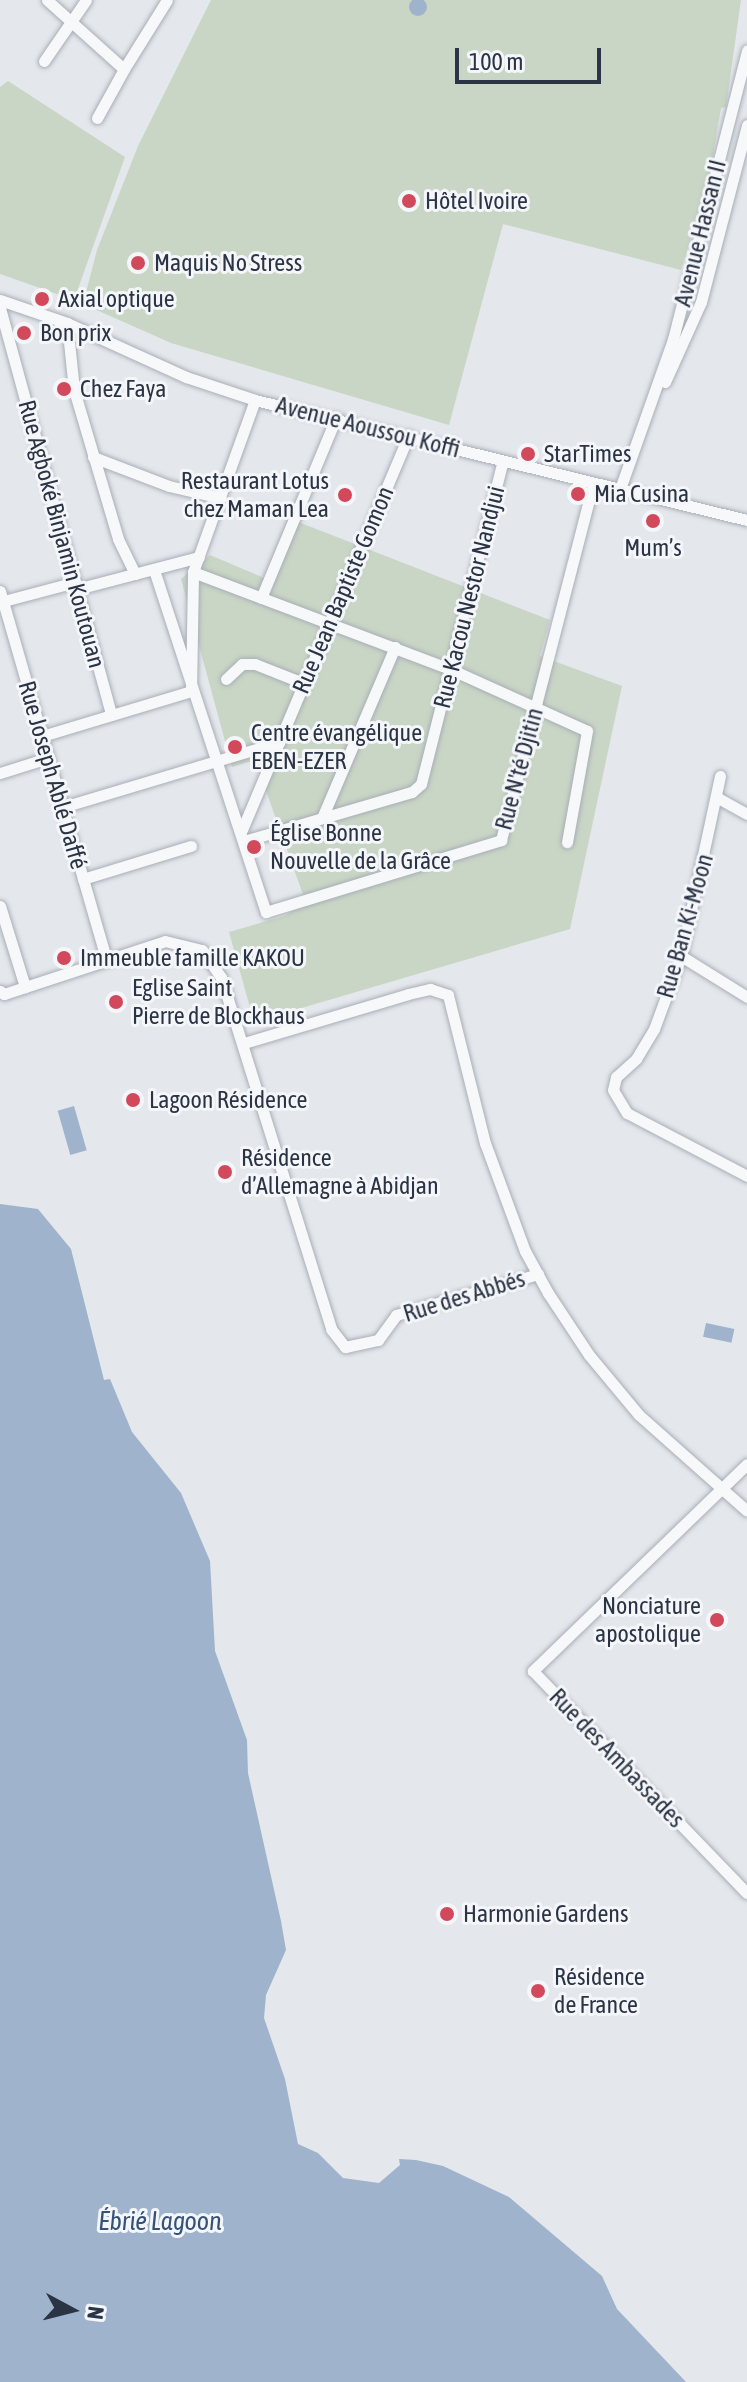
<!DOCTYPE html>
<html>
<head>
<meta charset="utf-8">
<style>
  body { margin:0 }
  #map { position:relative; width:747px; height:2382px; overflow:hidden; background:#e4e7ec; font-family:"Asap Condensed",sans-serif }
  div>[style] { position:absolute }
  .green>* { inset:0; background:#c9d6c5 }
  .water>* { inset:0; background:#9fb4cc; transform-origin:0 0 }
  .round { border-radius:50% }
  .roads { filter:drop-shadow(0 0 2px #a9aeb7) drop-shadow(0 0 2px #a9aeb7) }
  .minor>* { height:11px; margin:-5.5px; padding:0 5.5px; transform-origin:5.5px; border-radius:5.5px; background:#f7f8fa }
  .dots>* { width:22px; height:22px; translate:-50% -50%; box-sizing:border-box; border:4px solid #f4f6f9; border-radius:50% }
  span { translate:-50% -50%; white-space:nowrap; text-align:center; line-height:1.15; -webkit-text-stroke:6px #f4f6f9; paint-order:stroke }
  .poi-label { font-size:24px; color:#2b3445 }
  .left { translate:0 -50%; text-align:left }
  .right { translate:-100% -50%; text-align:right }
  .street-label { font-size:24px; color:#2b3445 }
  .water-label { font-size:26px; color:#34527a; font-style:italic }
  .north { position:absolute; left:32px; top:2270px; width:80px; height:80px; -webkit-text-stroke:6px #f4f6f9; paint-order:stroke; rotate:97deg; font-size:22px; font-weight:700; line-height:32px; text-align:center; color:#2b3445 }
  .north::after { content:''; display:block; margin:auto; width:28px; height:36px; background:#2b3445; clip-path:polygon(50% 0,100% 100%,50% 72%,0 100%) }
  .scale { position:absolute; left:455px; top:48px; width:146px; height:36px; box-sizing:border-box; border:4px solid #2b3445; border-top:0; padding-left:10px; font-size:24px; line-height:28px; white-space:nowrap; color:#2b3445; -webkit-text-stroke:6px #f4f6f9; paint-order:stroke }
</style>
</head>
<body>
<div id="map">
  <div class="green">
    <i style="clip-path:polygon(211px 0,741px 0,726px 107px,721px 108px,709px 179px,681px 270px,503px 224px,449px 425px,171px 343px,83px 304px,97px 250px,138px 146px)"></i>
    <i style="clip-path:polygon(8px 81px,125px 157px,74px 300px,0 274px,0 87px)"></i>
    <i style="clip-path:polygon(288px 518px,550px 620px,540px 656px,622px 686px,570px 929px,254px 1022px,229px 932px,284px 916px,306px 903px,255px 760px,232px 767px,181px 579px,210px 555px,264px 578px)"></i>
  </div>
  <div class="water">
    <i class="round" style="left:409px;top:-2px;width:18px;height:18px"></i>
    <i style="left:74px;top:1106px;width:46px;height:17px;rotate:74deg"></i>
    <i style="clip-path:polygon(0 1204px,38px 1209px,71px 1249px,104px 1380px,110px 1379px,132px 1432px,181px 1493px,210px 1561px,215px 1651px,247px 1740px,248px 1773px,281px 1921px,286px 1950px,266px 1995px,264px 2018px,285px 2079px,298px 2144px,318px 2153px,343px 2178px,379px 2183px,400px 2165px,399px 2159px,416px 2160px,443px 2166px,509px 2197px,602px 2276px,617px 2309px,686px 2382px,0 2382px)"></i>
    <i style="left:706px;top:1323px;width:29px;height:14px;rotate:12deg"></i>
  </div>
  <div class="roads">
    <div class="minor">
      <i style="left:47px;top:0;width:103px;rotate:41.9deg"></i>
      <i style="left:124px;top:69px;width:81px;rotate:-58.1deg"></i>
      <i style="left:44px;top:61px;width:74px;rotate:-55.5deg"></i>
      <i style="left:97px;top:118px;width:56px;rotate:-61.1deg"></i>
      <i style="left:0;top:300px;width:71px;rotate:18.9deg"></i>
      <i style="left:67px;top:323px;width:131px;rotate:24.4deg"></i>
      <i style="left:186px;top:377px;width:73px;rotate:18.4deg"></i>
      <i style="left:255px;top:400px;width:506px;rotate:13.71deg"></i>
      <i style="left:0;top:308px;width:422px;rotate:74.7deg"></i>
      <i style="left:67px;top:323px;width:67px;rotate:84deg"></i>
      <i style="left:74px;top:390px;width:155px;rotate:73.5deg"></i>
      <i style="left:118px;top:539px;width:39px;rotate:64deg"></i>
      <i style="left:665px;top:382px;width:88px;rotate:-65.8deg"></i>
      <i style="left:701px;top:302px;width:183px;rotate:-75.4deg"></i>
      <i style="left:93px;top:457px;width:81px;rotate:20.9deg"></i>
      <i style="left:169px;top:486px;width:53px;rotate:13deg"></i>
      <i style="left:620px;top:489px;width:159px;rotate:-70.5deg"></i>
      <i style="left:673px;top:339px;width:298px;rotate:-75.6deg"></i>
      <i style="left:154px;top:570px;width:360px;rotate:71.9deg"></i>
      <i style="left:266px;top:912px;width:246px;rotate:-17deg"></i>
      <i style="left:501px;top:840px;width:368px;rotate:-75.5deg"></i>
      <i style="left:193px;top:572px;width:275px;rotate:20.7deg"></i>
      <i style="left:450px;top:669px;width:150px;rotate:24.3deg"></i>
      <i style="left:587px;top:731px;width:113px;rotate:100.2deg"></i>
      <i style="left:77px;top:589px;width:126px;rotate:-14.7deg"></i>
      <i style="left:0;top:591px;width:383px;rotate:73.9deg"></i>
      <i style="left:261px;top:598px;width:195px;rotate:-67.4deg"></i>
      <i style="left:0;top:602px;width:78px;rotate:-14.9deg"></i>
      <i style="left:226px;top:679px;width:22px;rotate:-43deg"></i>
      <i style="left:242px;top:664px;width:13px"></i>
      <i style="left:255px;top:664px;width:52px;rotate:21.6deg"></i>
      <i style="left:42px;top:736px;width:156px;rotate:-16.8deg"></i>
      <i style="left:191px;top:691px;width:119px;rotate:-89deg"></i>
      <i style="left:193px;top:572px;width:183px;rotate:-70.2deg"></i>
      <i style="left:0;top:773px;width:50px;rotate:-17.4deg"></i>
      <i style="left:720px;top:776px;width:184px;rotate:102.2deg"></i>
      <i style="left:681px;top:956px;width:78px;rotate:110.3deg"></i>
      <i style="left:654px;top:1029px;width:35px;rotate:121deg"></i>
      <i style="left:636px;top:1059px;width:27px;rotate:138deg"></i>
      <i style="left:616px;top:1077px;width:13px;rotate:103deg"></i>
      <i style="left:613px;top:1090px;width:27px;rotate:59deg"></i>
      <i style="left:627px;top:1113px;width:136px;rotate:27.7deg"></i>
      <i style="left:718px;top:798px;width:33px;rotate:29deg"></i>
      <i style="left:63px;top:807px;width:226px;rotate:-16.7deg"></i>
      <i style="left:322px;top:818px;width:186px;rotate:-66.9deg"></i>
      <i style="left:241px;top:832px;width:430px;rotate:-67.1deg"></i>
      <i style="left:244px;top:841px;width:175px;rotate:-16.3deg"></i>
      <i style="left:412px;top:792px;width:12px;rotate:-42deg"></i>
      <i style="left:421px;top:784px;width:333px;rotate:-75.8deg"></i>
      <i style="left:83px;top:879px;width:113px;rotate:-17deg"></i>
      <i style="left:0;top:906px;width:85px;rotate:72.8deg"></i>
      <i style="left:681px;top:956px;width:78px;rotate:31.8deg"></i>
      <i style="left:0;top:991px;width:5px;rotate:37deg"></i>
      <i style="left:4px;top:994px;width:169px;rotate:-18.2deg"></i>
      <i style="left:165px;top:941px;width:38px;rotate:14deg"></i>
      <i style="left:202px;top:950px;width:33px;rotate:55deg"></i>
      <i style="left:221px;top:977px;width:369px;rotate:72.6deg"></i>
      <i style="left:331px;top:1329px;width:23px;rotate:52deg"></i>
      <i style="left:345px;top:1347px;width:34px;rotate:-12deg"></i>
      <i style="left:378px;top:1340px;width:31px;rotate:-54deg"></i>
      <i style="left:396px;top:1315px;width:148px;rotate:-16.1deg"></i>
      <i style="left:244px;top:1043px;width:171px;rotate:-16.6deg"></i>
      <i style="left:408px;top:994px;width:23px;rotate:-13deg"></i>
      <i style="left:430px;top:989px;width:19px;rotate:18deg"></i>
      <i style="left:448px;top:995px;width:153px;rotate:76deg"></i>
      <i style="left:485px;top:1143px;width:115px;rotate:69.7deg"></i>
      <i style="left:525px;top:1251px;width:48px;rotate:61.3deg"></i>
      <i style="left:548px;top:1293px;width:74px;rotate:56.5deg"></i>
      <i style="left:589px;top:1355px;width:78px;rotate:50.2deg"></i>
      <i style="left:639px;top:1415px;width:144px;rotate:41.6deg"></i>
      <i style="left:747px;top:1464px;width:298px;rotate:136deg"></i>
      <i style="left:533px;top:1671px;width:308px;rotate:46.1deg"></i>
    </div>
  </div>
  <div class="dots">
    <i style="left:409px;top:201px;background:#d1495b"></i>
    <i style="left:138px;top:263px;background:#d1495b"></i>
    <i style="left:42px;top:299px;background:#d1495b"></i>
    <i style="left:24px;top:333px;background:#d1495b"></i>
    <i style="left:64px;top:389px;background:#d1495b"></i>
    <i style="left:528px;top:454px;background:#d1495b"></i>
    <i style="left:578px;top:494px;background:#d1495b"></i>
    <i style="left:345px;top:495px;background:#d1495b"></i>
    <i style="left:653px;top:521px;background:#d1495b"></i>
    <i style="left:235px;top:747px;background:#d1495b"></i>
    <i style="left:254px;top:847px;background:#d1495b"></i>
    <i style="left:64px;top:958px;background:#d1495b"></i>
    <i style="left:116px;top:1002px;background:#d1495b"></i>
    <i style="left:133px;top:1100px;background:#d1495b"></i>
    <i style="left:225px;top:1172px;background:#d1495b"></i>
    <i style="left:717px;top:1620px;background:#d1495b"></i>
    <i style="left:447px;top:1914px;background:#d1495b"></i>
    <i style="left:538px;top:1991px;background:#d1495b"></i>
  </div>
  <div class="poi-label">
    <span class="left" style="left:425px;top:201px">Hôtel Ivoire</span>
    <span class="left" style="left:154px;top:263px">Maquis No Stress</span>
    <span class="left" style="left:58px;top:299px">Axial optique</span>
    <span class="left" style="left:40px;top:333px">Bon prix</span>
    <span class="left" style="left:80px;top:389px">Chez Faya</span>
    <span class="left" style="left:544px;top:454px">StarTimes</span>
    <span class="right" style="left:329px;top:495px">Restaurant Lotus<br>chez Maman Lea</span>
    <span class="left" style="left:594px;top:494px">Mia Cusina</span>
    <span style="left:653px;top:548px">Mum’s</span>
    <span class="left" style="left:251px;top:747px">Centre évangélique<br>EBEN-EZER</span>
    <span class="left" style="left:270px;top:847px">Église Bonne<br>Nouvelle de la Grâce</span>
    <span class="left" style="left:80px;top:958px">Immeuble famille KAKOU</span>
    <span class="left" style="left:132px;top:1002px">Eglise Saint<br>Pierre de Blockhaus</span>
    <span class="left" style="left:149px;top:1100px">Lagoon Résidence</span>
    <span class="left" style="left:241px;top:1172px">Résidence<br>d’Allemagne à Abidjan</span>
    <span class="right" style="left:701px;top:1620px">Nonciature<br>apostolique</span>
    <span class="left" style="left:463px;top:1914px">Harmonie Gardens</span>
    <span class="left" style="left:554px;top:1991px">Résidence<br>de France</span>
  </div>
  <div class="street-label">
    <span style="left:700px;top:233px;rotate:-76deg">Avenue Hassan II</span>
    <span style="left:368px;top:427px;rotate:14deg">Avenue Aoussou Koffi</span>
    <span style="left:62px;top:534px;rotate:75deg">Rue Agboké Binjamin Koutouan</span>
    <span style="left:343px;top:590px;rotate:-67deg">Rue Jean Baptiste Gomon</span>
    <span style="left:469px;top:597px;rotate:-76deg">Rue Kacou Nestor Nandjui</span>
    <span style="left:519px;top:769px;rotate:-75deg">Rue N'té Djitin</span>
    <span style="left:53px;top:775px;rotate:74deg">Rue Joseph Ablé Daffé</span>
    <span style="left:685px;top:926px;rotate:-74deg">Rue Ban Ki-Moon</span>
    <span style="left:464px;top:1296px;rotate:-17deg">Rue des Abbés</span>
    <span style="left:617px;top:1758px;rotate:46deg">Rue des Ambassades</span>
  </div>
  <div class="water-label">
    <span style="left:160px;top:2222px">Ébrié Lagoon</span>
  </div>
  <div class="north">N</div>
  <div class="scale">100 m</div>
</div>
</body>
</html>
